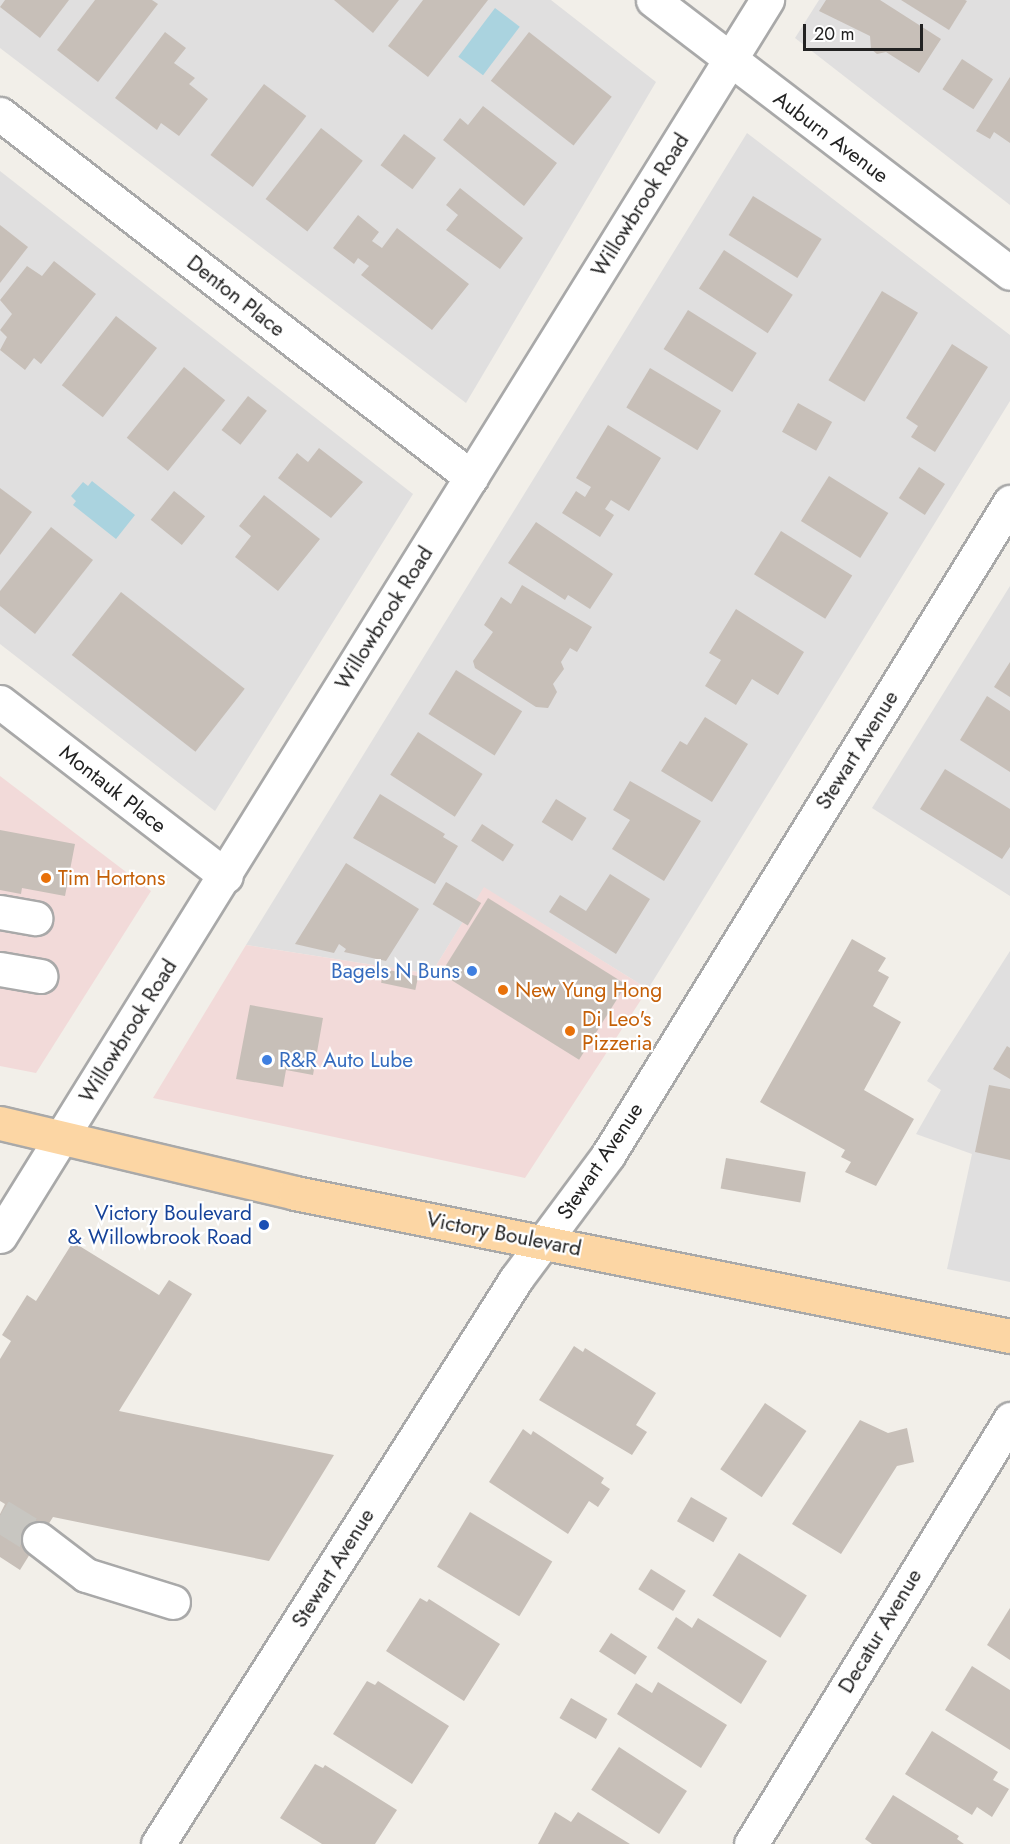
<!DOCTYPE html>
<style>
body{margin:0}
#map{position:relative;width:1010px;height:1844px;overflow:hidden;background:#f2efe9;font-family:Jost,sans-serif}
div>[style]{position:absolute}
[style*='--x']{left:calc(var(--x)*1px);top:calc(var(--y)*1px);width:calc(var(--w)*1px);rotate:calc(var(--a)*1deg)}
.residential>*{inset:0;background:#e0dfdf}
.commercial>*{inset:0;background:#f2dad9}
.water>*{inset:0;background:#aad3df;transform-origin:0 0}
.building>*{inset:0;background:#c7bfb8;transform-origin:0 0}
.minor-tunnel>*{height:33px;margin-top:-16.5px;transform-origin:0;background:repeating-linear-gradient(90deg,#c8c6c1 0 33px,transparent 0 49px)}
.roads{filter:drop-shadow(2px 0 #a9a9a9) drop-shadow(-2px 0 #a9a9a9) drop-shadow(0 2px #a9a9a9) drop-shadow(0 -2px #a9a9a9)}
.minor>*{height:33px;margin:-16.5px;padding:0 16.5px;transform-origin:16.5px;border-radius:16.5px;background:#fff}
.major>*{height:33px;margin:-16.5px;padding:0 16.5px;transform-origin:16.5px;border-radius:16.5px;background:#fcd6a4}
.dots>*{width:16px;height:16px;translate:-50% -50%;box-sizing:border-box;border:3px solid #fff;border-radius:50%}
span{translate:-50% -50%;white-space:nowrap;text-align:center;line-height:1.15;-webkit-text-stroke:4.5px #fff;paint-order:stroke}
.street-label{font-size:21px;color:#222}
.food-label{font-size:21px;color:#c56008}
.left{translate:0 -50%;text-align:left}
.shop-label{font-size:21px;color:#366cbe}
.right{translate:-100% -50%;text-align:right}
.transit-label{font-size:21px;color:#164399}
.scale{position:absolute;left:803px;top:24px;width:120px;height:27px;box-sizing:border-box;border:3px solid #222;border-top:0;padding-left:8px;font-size:18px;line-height:21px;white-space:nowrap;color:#222;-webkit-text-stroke:4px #fff;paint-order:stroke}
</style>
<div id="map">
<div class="residential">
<i style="clip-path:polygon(0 0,551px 0,656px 82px,466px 403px,0 48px)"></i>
<i style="clip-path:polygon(819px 0,1010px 0,1010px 205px,795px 38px)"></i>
<i style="clip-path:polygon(747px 133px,1010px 335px,1010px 401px,648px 989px,484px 888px,431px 974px,246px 945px)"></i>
<i style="clip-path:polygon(0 171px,413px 494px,215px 811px,0 644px)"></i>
<i style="clip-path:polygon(1010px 586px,1010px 896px,872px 808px)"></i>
<i style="clip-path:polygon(1010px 951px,1010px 1282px,947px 1269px,972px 1154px,916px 1134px,941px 1090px,927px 1081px)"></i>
</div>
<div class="commercial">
<i style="clip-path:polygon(0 776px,151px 891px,36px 1073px,0 1066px)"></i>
<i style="clip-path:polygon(484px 887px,648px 989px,525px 1178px,153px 1098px,246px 945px,431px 974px)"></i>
</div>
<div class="water">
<i style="left:495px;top:8px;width:31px;height:61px;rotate:37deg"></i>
<i style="clip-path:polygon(92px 481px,135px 515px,116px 539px,73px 505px,76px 501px,71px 496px,83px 482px,88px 486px)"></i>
</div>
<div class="building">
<i style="clip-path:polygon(5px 0,69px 0,40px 38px,0 7px)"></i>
<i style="clip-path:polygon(95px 0,152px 0,158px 4px,98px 82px,57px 50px)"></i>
<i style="clip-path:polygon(334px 0,399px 0,373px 33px)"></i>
<i style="clip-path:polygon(423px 0,488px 0,428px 77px,388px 46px)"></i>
<i style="clip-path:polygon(826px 0,880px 0,941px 39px,919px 73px,886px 52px,877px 54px,871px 49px,870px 36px,819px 11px)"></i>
<i style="clip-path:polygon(901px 0,965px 0,967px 1px,949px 30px)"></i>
<i style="clip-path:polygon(165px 32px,186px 48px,174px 63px,195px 78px,189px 84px,208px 99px,179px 136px,161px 123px,157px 130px,115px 98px)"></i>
<i style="left:529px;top:32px;width:105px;height:62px;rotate:38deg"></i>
<i style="left:962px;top:59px;width:37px;height:36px;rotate:33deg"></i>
<i style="clip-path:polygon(1010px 77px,1010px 143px,994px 132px,990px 139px,976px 131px)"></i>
<i style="left:264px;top:84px;width:53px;height:89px;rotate:37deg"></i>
<i style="clip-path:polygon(483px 106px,557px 163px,524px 206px,443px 140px,460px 118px,468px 125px)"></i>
<i style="left:321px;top:128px;width:53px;height:90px;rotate:38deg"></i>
<i style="left:404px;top:134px;width:40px;height:39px;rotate:37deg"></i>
<i style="clip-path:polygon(460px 188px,523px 238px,500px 269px,446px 230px,458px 215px,446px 205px)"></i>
<i style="left:753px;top:196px;width:81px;height:46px;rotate:32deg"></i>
<i style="clip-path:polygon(358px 215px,379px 232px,372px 241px,382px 248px,397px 228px,469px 284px,432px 330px,361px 275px,369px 266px,358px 258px,354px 264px,333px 248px)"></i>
<i style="clip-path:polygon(0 225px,28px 247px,0 283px)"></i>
<i style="left:724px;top:250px;width:82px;height:46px;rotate:33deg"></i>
<i style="clip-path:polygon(54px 261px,96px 294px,41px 364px,34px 358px,25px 370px,0 350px,7px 337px,0 330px,12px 314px,0 300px,27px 266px,42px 276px)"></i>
<i style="left:882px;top:291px;width:42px;height:104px;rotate:31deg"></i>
<i style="left:688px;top:310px;width:81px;height:46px;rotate:32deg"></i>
<i style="left:116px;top:316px;width:52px;height:88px;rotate:38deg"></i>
<i style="clip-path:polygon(952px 344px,988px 367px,935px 452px,911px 437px,918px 426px,906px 418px)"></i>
<i style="left:184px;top:367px;width:53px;height:91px;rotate:39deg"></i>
<i style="left:650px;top:368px;width:83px;height:46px;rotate:31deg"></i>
<i style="left:248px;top:396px;width:24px;height:43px;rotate:38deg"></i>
<i style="left:798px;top:403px;width:39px;height:33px;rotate:29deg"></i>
<i style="clip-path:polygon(608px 425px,661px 458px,629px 511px,611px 500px,605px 509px,614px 515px,600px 537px,562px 513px,576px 491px,585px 497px,591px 487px,576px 478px)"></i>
<i style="clip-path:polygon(319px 448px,363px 482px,331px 518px,278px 478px,297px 453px,308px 462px)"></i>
<i style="left:919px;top:467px;width:31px;height:37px;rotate:33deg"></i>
<i style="left:829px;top:476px;width:70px;height:53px;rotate:32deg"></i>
<i style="clip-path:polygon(0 488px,32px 512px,0 555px)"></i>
<i style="left:174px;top:491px;width:40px;height:37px;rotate:39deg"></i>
<i style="clip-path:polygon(264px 495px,320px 539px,278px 591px,235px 557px,251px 536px,239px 526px)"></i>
<i style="clip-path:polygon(536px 522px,613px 574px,590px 609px,568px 595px,565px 600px,508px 563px)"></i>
<i style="clip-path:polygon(51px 527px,93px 560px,35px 634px,0 606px,0 591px)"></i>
<i style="left:781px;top:531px;width:84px;height:51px;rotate:32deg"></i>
<i style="clip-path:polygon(522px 585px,592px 627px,577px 652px,570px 648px,561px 662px,564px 669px,553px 684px,557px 692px,548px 708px,536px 707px,475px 668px,473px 661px,493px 632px,484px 625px,501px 597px,511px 604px)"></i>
<i style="left:121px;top:592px;width:157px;height:80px;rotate:38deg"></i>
<i style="clip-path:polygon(736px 609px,804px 652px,778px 695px,752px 679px,736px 705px,705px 686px,721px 660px,709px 653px)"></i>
<i style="clip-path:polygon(1010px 662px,1010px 697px,994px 687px)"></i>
<i style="left:456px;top:670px;width:78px;height:52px;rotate:32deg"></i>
<i style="clip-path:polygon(987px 696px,1010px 711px,1010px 772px,960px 740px)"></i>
<i style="clip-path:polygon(705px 717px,748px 744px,712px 802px,661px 771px,680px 741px,687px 745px)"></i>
<i style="left:418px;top:732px;width:77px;height:51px;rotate:33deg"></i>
<i style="clip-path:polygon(945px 769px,1010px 809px,1010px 847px,1002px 859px,920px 809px)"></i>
<i style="clip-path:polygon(630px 781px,701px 821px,664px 881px,612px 849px,630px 820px,613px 810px)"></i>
<i style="clip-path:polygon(380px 794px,445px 834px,443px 837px,458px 846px,435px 884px,353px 838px)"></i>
<i style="left:556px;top:799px;width:36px;height:27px;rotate:32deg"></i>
<i style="left:482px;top:824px;width:38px;height:20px;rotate:33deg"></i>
<i style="clip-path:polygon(0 830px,75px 844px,65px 896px,22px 888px,21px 894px,0 890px)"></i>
<i style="clip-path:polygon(346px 863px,419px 909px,386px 961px,344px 952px,346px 949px,339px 944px,334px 953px,295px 944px)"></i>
<i style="clip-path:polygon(610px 874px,650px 899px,616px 954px,549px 912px,560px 895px,586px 911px)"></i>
<i style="left:446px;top:882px;width:41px;height:26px;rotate:31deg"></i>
<i style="left:488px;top:898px;width:163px;height:89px;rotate:32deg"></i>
<i style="clip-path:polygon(852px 939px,886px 958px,878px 971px,889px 977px,873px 1006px,901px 1022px,864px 1090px,914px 1119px,876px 1186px,845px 1172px,851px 1162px,841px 1157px,845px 1150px,760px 1102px)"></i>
<i style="left:384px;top:969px;width:35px;height:14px;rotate:12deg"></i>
<i style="clip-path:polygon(250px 1005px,323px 1018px,313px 1075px,286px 1070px,283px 1087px,236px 1079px)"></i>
<i style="clip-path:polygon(1007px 1046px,1010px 1048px,1010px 1079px,993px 1069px)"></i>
<i style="clip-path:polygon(989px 1085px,1010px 1089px,1010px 1160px,975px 1152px)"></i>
<i style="left:726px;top:1158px;width:81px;height:31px;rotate:10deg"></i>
<i style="clip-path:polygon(73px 1242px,159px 1295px,169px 1280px,192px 1294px,119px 1411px,334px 1455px,269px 1561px,53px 1517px,20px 1570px,0 1557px,0 1514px,5px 1504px,0 1501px,0 1359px,11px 1341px,2px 1335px,27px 1295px,36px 1301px)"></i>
<i style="clip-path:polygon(574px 1346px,583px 1352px,585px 1348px,656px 1393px,636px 1425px,647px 1432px,632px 1455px,539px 1400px)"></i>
<i style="left:765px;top:1403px;width:50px;height:80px;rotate:34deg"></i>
<i style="clip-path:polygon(860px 1420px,888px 1433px,907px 1428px,914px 1462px,897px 1466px,841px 1554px,792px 1524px)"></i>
<i style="clip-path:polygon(523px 1429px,531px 1435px,533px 1431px,604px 1478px,601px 1483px,610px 1489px,598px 1507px,589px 1501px,568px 1534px,489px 1482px)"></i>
<i style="left:691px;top:1497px;width:42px;height:28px;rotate:30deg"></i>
<i style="left:470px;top:1512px;width:96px;height:64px;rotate:31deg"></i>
<i style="left:739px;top:1553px;width:80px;height:50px;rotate:32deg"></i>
<i style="left:651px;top:1569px;width:41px;height:24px;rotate:32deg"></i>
<i style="clip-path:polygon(420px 1598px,427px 1602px,429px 1599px,500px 1644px,464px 1701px,386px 1651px)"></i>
<i style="clip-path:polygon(1010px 1608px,1010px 1660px,987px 1645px)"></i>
<i style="clip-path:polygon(676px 1617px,692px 1628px,698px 1618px,767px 1661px,741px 1704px,657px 1648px)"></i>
<i style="left:611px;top:1633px;width:43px;height:22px;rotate:33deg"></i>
<i style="clip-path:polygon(972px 1666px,1010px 1690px,1010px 1750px,945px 1710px)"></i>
<i style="clip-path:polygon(367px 1681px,375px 1685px,378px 1681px,449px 1726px,412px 1784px,333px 1734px)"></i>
<i style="clip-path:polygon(658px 1682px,727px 1725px,701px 1768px,617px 1714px,636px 1683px,652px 1693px)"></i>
<i style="left:571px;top:1698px;width:42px;height:23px;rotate:30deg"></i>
<i style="clip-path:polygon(932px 1731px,998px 1772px,993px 1780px,1009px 1789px,992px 1817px,977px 1807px,972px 1815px,905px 1774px)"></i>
<i style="left:619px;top:1747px;width:81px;height:51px;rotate:33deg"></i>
<i style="clip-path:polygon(315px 1764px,323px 1768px,325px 1765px,397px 1810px,375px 1844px,322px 1844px,280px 1818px)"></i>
<i style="clip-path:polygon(893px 1795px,959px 1836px,957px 1839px,964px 1844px,872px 1844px,865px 1839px)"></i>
<i style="clip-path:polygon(555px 1812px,571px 1822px,578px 1812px,630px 1844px,538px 1844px)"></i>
</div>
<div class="minor-tunnel">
<i style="--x:0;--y:1515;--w:46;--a:31.6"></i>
</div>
<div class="roads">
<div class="minor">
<i style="--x:653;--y:0;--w:449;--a:37.4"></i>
<i style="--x:0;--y:114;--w:595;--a:37.62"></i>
<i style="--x:0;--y:702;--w:285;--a:37.6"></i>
<i style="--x:0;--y:912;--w:36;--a:10"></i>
<i style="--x:0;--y:969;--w:41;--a:9.9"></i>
<i style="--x:0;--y:1236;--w:1455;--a:-58.18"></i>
<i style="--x:39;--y:1539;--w:59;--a:37.5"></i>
<i style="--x:86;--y:1575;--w:91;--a:17.2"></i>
<i style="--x:158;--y:1844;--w:669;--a:-57.64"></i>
<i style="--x:516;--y:1279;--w:154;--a:-53.4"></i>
<i style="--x:608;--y:1155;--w:767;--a:-58.38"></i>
<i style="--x:751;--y:1844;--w:498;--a:-58.6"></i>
</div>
<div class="major">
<i style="--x:0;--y:1123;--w:303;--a:13.3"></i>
<i style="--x:295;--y:1193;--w:729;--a:11.31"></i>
</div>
</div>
<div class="dots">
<i style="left:46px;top:878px;background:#e8710a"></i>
<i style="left:472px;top:971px;background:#3f7fe0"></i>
<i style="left:503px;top:990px;background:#e8710a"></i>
<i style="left:570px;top:1031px;background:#e8710a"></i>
<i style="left:267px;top:1060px;background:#3f7fe0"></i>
<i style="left:264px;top:1225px;background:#1a4fb4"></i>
</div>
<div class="street-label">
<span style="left:831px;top:137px;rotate:37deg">Auburn Avenue</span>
<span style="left:640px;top:205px;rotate:-58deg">Willowbrook Road</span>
<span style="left:236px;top:296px;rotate:38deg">Denton Place</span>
<span style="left:384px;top:618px;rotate:-58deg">Willowbrook Road</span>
<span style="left:857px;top:750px;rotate:-58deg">Stewart Avenue</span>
<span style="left:113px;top:789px;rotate:38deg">Montauk Place</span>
<span style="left:128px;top:1031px;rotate:-58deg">Willowbrook Road</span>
<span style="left:600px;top:1161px;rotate:-56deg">Stewart Avenue</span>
<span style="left:504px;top:1234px;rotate:11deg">Victory Boulevard</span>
<span style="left:333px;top:1568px;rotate:-58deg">Stewart Avenue</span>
<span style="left:880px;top:1631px;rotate:-59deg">Decatur Avenue</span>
</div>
<div class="food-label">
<span class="left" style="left:58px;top:878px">Tim Hortons</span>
<span class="left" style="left:515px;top:990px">New Yung Hong</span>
<span class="left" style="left:582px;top:1031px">Di Leo's<br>Pizzeria</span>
</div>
<div class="shop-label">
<span class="right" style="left:460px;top:971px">Bagels N Buns</span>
<span class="left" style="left:279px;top:1060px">R&amp;R Auto Lube</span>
</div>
<div class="transit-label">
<span class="right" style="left:252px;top:1225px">Victory Boulevard<br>&amp; Willowbrook Road</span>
</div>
<div class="scale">20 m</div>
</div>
